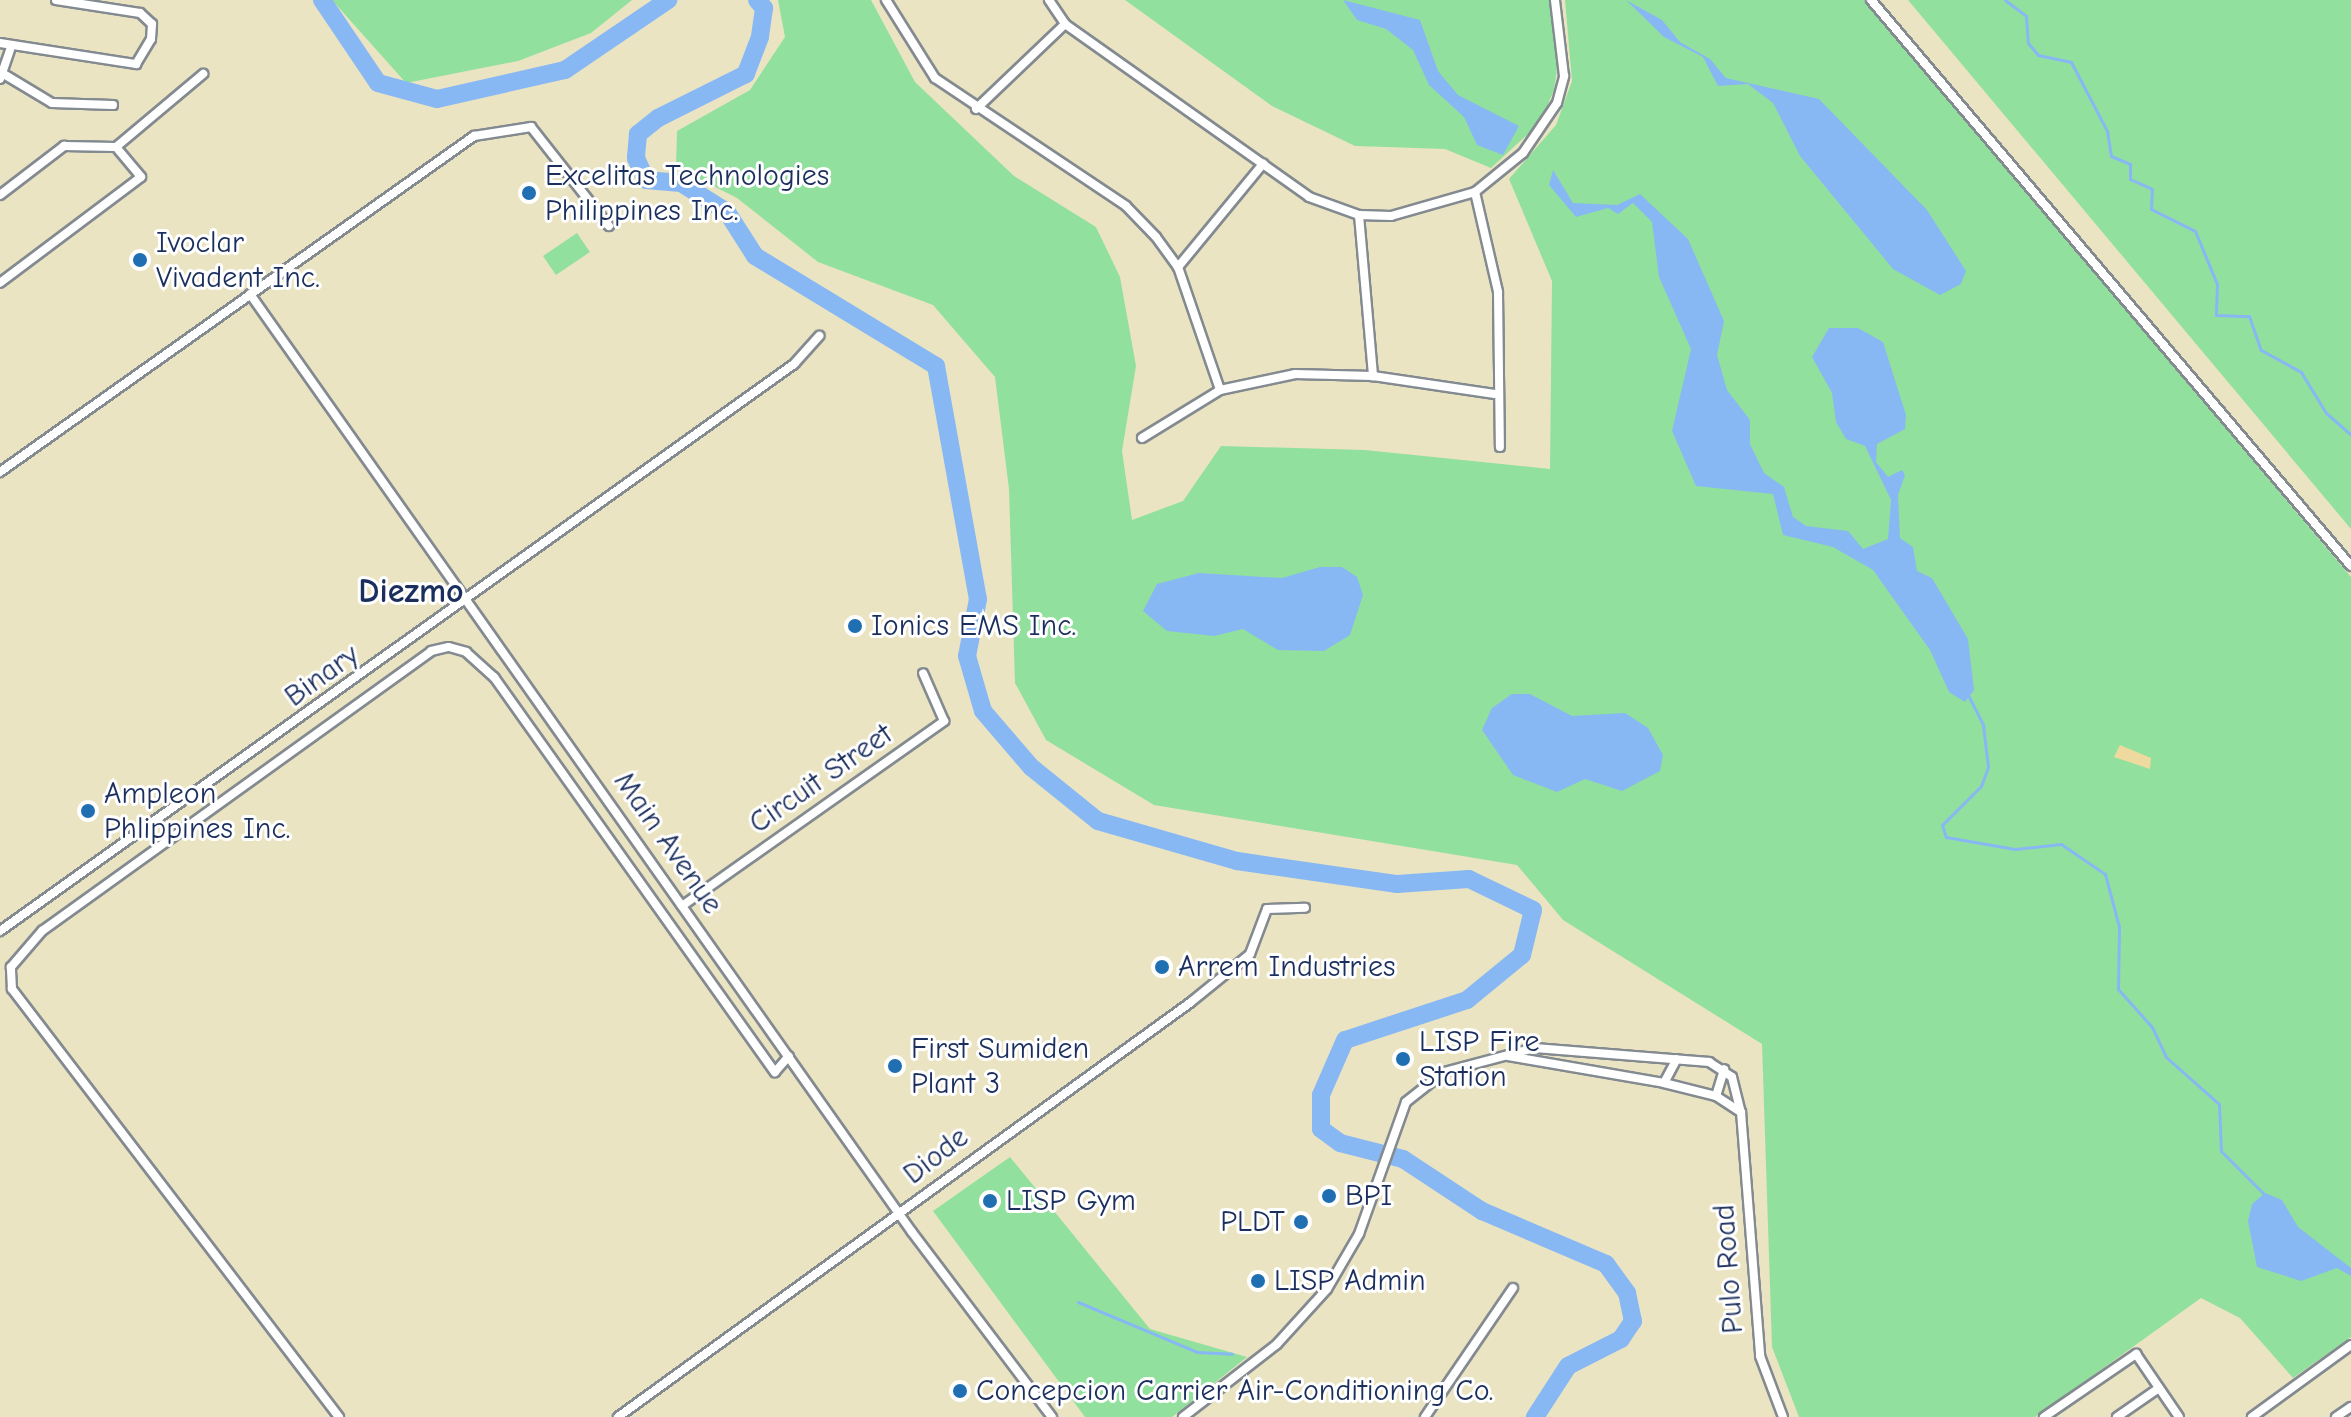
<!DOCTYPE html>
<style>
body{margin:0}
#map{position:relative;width:2351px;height:1417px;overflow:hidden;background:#ebe4c3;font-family:"Comic Neue",sans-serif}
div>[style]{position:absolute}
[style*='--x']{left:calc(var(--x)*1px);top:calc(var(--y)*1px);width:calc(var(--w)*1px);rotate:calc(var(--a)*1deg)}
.green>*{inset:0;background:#92e09e;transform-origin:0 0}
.sand>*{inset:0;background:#eeda9e}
.water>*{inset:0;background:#87b8f3}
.stream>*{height:3px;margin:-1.5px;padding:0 1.5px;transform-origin:1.5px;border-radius:1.5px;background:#87b8f3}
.river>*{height:18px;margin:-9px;padding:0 9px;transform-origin:9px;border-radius:9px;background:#87b8f3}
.roads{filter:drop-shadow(2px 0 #838a90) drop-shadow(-2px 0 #838a90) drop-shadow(0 2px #838a90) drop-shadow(0 -2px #838a90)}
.street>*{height:8px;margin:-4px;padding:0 4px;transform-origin:4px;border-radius:4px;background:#fff}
.dots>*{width:22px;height:22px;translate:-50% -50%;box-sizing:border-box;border:4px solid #fff;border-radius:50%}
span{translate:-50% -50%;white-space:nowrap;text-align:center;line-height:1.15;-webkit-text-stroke:6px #fff;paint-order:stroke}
.poi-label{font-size:30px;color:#1b2f5e}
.left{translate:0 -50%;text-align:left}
.right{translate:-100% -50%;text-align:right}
.street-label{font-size:30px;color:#1b2f5e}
.quarter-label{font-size:34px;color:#1b2f5e;font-weight:700}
</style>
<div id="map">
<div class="green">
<i style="clip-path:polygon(332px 0,632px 0,591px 33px,518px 61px,406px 83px)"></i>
<i style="clip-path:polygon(778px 0,871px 0,915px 82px,1014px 176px,1096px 227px,1120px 277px,1136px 366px,1122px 451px,1132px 520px,1183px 501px,1221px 446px,1365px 450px,1550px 469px,1552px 281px,1509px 179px,1556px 125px,1572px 81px,1565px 0,1864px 0,2351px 577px,2351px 1337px,2293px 1378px,2240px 1318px,2201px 1298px,2035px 1417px,1799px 1417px,1772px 1347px,1762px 1044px,1563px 920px,1517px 865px,1154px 805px,1046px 740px,1015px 683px,1009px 489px,995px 377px,933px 305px,818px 262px,737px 198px,676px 167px,677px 131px,750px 90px,785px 37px)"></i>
<i style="clip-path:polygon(1125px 0,1550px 0,1558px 62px,1554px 90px,1540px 123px,1491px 168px,1445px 149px,1355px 146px,1272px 106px)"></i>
<i style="clip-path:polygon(1908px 0,2351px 0,2351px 529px)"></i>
<i style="left:577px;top:233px;width:23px;height:41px;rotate:56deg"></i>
<i style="clip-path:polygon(1010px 1157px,1150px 1329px,1247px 1357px,1172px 1417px,1085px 1417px,933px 1211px)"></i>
</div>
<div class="sand">
<i style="clip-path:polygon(2120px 745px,2151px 758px,2150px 769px,2114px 757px)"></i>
</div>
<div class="water">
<i style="clip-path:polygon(1343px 0,1420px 20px,1438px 71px,1458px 95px,1519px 126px,1503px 155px,1477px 145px,1464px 117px,1429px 85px,1413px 50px,1386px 29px,1357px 20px)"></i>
<i style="clip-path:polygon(1626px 0,1662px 20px,1680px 42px,1710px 59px,1726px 78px,1819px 99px,1927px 210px,1966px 271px,1961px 284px,1940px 295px,1893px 269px,1800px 156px,1773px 103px,1748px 84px,1718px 86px,1703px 57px,1664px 37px)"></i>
<i style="clip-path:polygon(1553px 170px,1573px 203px,1617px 205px,1640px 194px,1688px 239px,1724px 321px,1717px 355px,1727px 390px,1750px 420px,1750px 444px,1764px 473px,1784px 487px,1793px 517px,1806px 526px,1848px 531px,1863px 549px,1888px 539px,1891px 500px,1865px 446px,1846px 439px,1836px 422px,1832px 393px,1812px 357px,1829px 328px,1858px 328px,1883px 342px,1906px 415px,1905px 429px,1877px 444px,1876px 462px,1888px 477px,1902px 470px,1905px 475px,1898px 495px,1900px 538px,1913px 547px,1917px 571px,1932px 578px,1968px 639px,1974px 690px,1965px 702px,1949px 692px,1930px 650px,1873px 570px,1833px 547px,1783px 535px,1773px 494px,1696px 486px,1672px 431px,1691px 349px,1659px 277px,1652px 222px,1633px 203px,1618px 214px,1608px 208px,1576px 217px,1549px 185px)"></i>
<i style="clip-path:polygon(1320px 567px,1342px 567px,1357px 577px,1363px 595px,1350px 635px,1324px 651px,1278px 650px,1243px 629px,1214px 636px,1167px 631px,1143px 611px,1157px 584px,1199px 573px,1282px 578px)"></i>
<i style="clip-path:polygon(1512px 694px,1530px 694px,1572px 716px,1625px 713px,1648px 728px,1663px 755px,1660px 771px,1622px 791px,1585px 779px,1557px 792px,1513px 775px,1482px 730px,1492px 708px)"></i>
<i style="clip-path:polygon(2265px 1193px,2282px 1200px,2298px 1227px,2351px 1268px,2351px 1276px,2337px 1268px,2301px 1281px,2257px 1267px,2248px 1221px,2252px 1204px)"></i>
</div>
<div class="stream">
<i style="--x:2005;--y:0;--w:26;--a:37"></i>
<i style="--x:2026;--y:16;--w:27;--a:86"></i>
<i style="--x:2028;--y:43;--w:16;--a:50"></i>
<i style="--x:2038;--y:55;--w:34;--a:12"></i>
<i style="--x:2071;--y:62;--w:78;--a:62.4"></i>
<i style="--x:2107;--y:131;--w:25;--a:81"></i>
<i style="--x:2111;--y:156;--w:21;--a:23"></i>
<i style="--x:2130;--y:164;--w:15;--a:90"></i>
<i style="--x:2130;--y:179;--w:24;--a:24"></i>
<i style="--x:2152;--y:189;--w:20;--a:93"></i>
<i style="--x:2151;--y:209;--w:49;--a:26.6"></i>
<i style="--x:2195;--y:231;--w:57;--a:67.5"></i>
<i style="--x:2217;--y:284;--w:31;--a:92"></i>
<i style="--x:2216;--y:315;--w:33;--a:2"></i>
<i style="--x:2249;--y:316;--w:36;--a:71"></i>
<i style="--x:2261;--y:350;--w:46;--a:28.8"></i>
<i style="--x:2301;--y:372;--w:48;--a:58.6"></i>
<i style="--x:2326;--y:413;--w:33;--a:41"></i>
<i style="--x:1968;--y:695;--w:34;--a:63"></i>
<i style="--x:1983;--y:725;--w:42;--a:83.2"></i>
<i style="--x:1988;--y:767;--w:20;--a:110"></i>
<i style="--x:1981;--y:786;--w:55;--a:135"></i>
<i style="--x:1942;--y:825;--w:13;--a:72"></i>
<i style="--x:1946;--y:837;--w:70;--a:9.9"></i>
<i style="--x:2015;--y:849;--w:46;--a:-6.2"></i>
<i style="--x:2061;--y:844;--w:53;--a:34.3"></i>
<i style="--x:2105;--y:874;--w:55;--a:75.2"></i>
<i style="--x:2119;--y:927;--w:62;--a:90.9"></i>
<i style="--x:2118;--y:989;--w:51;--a:48.2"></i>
<i style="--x:2152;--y:1027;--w:33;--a:65"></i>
<i style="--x:2166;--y:1057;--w:71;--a:41.6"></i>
<i style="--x:2219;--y:1104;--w:47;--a:87.6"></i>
<i style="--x:2221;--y:1151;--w:64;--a:45"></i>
<i style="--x:1078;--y:1302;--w:129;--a:22.8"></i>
<i style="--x:1197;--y:1352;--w:35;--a:3"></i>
</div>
<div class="river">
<i style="--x:322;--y:0;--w:100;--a:56"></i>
<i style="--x:378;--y:83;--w:61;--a:15.2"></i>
<i style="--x:437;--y:99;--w:131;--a:-12.8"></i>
<i style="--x:565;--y:70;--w:125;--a:-34.2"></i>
<i style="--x:757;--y:0;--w:11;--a:49"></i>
<i style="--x:764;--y:8;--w:29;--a:98"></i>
<i style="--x:760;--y:37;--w:40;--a:111"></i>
<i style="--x:746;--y:74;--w:98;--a:153.4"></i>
<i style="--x:658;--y:118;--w:26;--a:141"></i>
<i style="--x:638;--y:134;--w:24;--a:95"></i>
<i style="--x:636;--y:158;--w:24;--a:66"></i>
<i style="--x:646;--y:180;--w:35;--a:5"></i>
<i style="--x:681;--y:183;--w:54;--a:32.2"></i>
<i style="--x:727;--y:212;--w:52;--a:57.5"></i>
<i style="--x:755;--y:256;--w:212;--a:31.3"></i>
<i style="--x:936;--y:366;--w:237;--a:79.8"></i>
<i style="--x:978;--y:599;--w:58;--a:100.9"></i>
<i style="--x:967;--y:656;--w:57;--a:73.8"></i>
<i style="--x:983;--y:711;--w:74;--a:49.4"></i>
<i style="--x:1031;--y:767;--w:86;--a:38.9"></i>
<i style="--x:1098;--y:821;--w:145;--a:16.1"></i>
<i style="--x:1237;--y:861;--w:162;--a:8.2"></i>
<i style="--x:1397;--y:884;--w:72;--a:-4"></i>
<i style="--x:1469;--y:879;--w:71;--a:25.8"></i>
<i style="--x:1533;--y:910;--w:46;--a:103.7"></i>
<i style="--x:1522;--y:955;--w:71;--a:140.7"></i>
<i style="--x:1467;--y:1000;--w:128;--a:161.8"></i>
<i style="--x:1345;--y:1040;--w:60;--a:113.6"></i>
<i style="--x:1321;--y:1095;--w:34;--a:90"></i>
<i style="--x:1321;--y:1129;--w:24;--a:36"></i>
<i style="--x:1340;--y:1143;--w:65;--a:14.3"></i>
<i style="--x:1403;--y:1159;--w:95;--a:33.4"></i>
<i style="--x:1482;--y:1211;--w:135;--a:23.1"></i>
<i style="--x:1606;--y:1264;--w:36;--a:54"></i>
<i style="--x:1627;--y:1293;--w:29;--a:78"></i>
<i style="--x:1633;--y:1321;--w:22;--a:124"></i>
<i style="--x:1621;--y:1339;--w:59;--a:153"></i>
<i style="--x:1568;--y:1366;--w:61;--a:122.9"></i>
</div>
<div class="roads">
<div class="street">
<i style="--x:886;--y:0;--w:92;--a:57.9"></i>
<i style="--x:935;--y:78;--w:230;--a:33.8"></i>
<i style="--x:1126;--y:206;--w:43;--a:45.9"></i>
<i style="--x:1156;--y:237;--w:37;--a:54"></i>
<i style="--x:1178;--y:267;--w:130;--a:71.1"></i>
<i style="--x:1049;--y:0;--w:29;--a:56"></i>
<i style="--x:1065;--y:24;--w:299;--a:35.3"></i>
<i style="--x:1309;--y:197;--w:53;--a:19.8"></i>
<i style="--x:1359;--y:215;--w:32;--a:2"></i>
<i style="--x:1391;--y:216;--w:87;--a:-15.9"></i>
<i style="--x:1475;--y:192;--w:62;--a:-39.1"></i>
<i style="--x:1523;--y:153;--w:60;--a:-55.8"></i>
<i style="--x:1557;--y:103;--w:28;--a:-75"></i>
<i style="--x:1564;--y:76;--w:77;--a:-96.8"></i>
<i style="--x:1871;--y:0;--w:742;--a:49.7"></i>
<i style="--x:0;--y:43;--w:138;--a:8.8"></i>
<i style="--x:136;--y:64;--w:29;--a:-59"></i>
<i style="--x:151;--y:39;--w:15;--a:-86"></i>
<i style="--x:152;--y:24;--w:16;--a:-137"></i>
<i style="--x:140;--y:13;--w:85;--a:-171.2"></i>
<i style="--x:2;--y:73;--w:58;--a:31"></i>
<i style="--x:52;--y:103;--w:61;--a:1.9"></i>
<i style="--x:0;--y:79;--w:31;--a:-71"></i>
<i style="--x:976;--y:109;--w:123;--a:-43.7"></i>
<i style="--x:116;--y:147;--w:114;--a:-40"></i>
<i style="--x:1475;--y:192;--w:103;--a:77"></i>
<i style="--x:1498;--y:292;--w:155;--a:89.3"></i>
<i style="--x:0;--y:195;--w:81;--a:-37.4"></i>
<i style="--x:64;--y:146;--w:52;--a:1.1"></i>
<i style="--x:116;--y:147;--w:39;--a:50"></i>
<i style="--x:141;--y:177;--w:176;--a:143.1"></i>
<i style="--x:1359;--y:215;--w:162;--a:85"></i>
<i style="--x:1178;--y:267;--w:134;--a:-50.5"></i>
<i style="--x:250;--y:294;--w:1148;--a:54.79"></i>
<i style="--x:912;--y:1232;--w:232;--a:52.9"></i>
<i style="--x:1142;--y:438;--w:92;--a:-31.6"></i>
<i style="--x:1220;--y:390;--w:77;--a:-12"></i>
<i style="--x:1295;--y:374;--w:78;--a:1.5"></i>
<i style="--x:1373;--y:376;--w:123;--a:8.4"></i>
<i style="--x:0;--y:472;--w:581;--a:-35.33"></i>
<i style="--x:474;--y:136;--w:58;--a:-9"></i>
<i style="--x:531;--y:127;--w:126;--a:51.8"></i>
<i style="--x:682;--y:906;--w:321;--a:-35.2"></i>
<i style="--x:944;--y:721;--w:52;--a:-113.6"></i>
<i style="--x:0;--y:931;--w:976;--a:-35.53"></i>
<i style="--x:794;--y:364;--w:38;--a:-48"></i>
<i style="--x:1508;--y:1056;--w:158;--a:9.8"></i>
<i style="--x:1664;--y:1083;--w:54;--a:14"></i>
<i style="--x:1716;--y:1096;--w:30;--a:33"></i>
<i style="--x:1664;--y:1083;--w:27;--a:-62"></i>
<i style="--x:1716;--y:1096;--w:28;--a:-73"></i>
<i style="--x:339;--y:1417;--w:539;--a:-127.38"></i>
<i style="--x:12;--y:989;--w:22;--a:-93"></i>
<i style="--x:11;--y:967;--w:48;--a:-49.3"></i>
<i style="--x:42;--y:931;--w:479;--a:-35.7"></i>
<i style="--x:431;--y:651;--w:18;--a:-13"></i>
<i style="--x:449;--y:647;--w:18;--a:16"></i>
<i style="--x:466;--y:652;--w:38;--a:42"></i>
<i style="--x:494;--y:677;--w:485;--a:54.6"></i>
<i style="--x:775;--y:1072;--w:21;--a:-49"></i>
<i style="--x:618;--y:1417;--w:707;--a:-35.91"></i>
<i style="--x:1191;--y:1002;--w:76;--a:-39.1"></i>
<i style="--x:1250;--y:954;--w:48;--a:-69.3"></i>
<i style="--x:1267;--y:909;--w:38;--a:-2"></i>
<i style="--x:1183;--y:1417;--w:119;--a:-37.8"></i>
<i style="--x:1277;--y:1344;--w:74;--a:-47.7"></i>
<i style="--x:1327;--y:1289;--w:64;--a:-59.8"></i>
<i style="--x:1359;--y:1234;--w:140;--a:-70.4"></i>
<i style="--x:1406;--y:1102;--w:48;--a:-38.3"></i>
<i style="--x:1444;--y:1072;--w:94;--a:-14.8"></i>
<i style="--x:1535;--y:1048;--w:175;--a:4.6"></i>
<i style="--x:1709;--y:1062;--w:27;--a:33"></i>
<i style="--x:1732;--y:1077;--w:36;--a:76"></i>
<i style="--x:1741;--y:1112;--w:245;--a:85.5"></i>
<i style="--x:1760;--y:1356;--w:65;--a:69.3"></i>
<i style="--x:1425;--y:1417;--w:156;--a:-55.7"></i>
<i style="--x:2044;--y:1417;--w:112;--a:-34.4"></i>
<i style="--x:2136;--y:1354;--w:76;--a:55.7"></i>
<i style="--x:2117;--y:1417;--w:51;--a:-34.6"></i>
<i style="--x:2252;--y:1417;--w:122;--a:-36"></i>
<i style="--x:2336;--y:1417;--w:18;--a:-34"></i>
</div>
</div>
<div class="dots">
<i style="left:529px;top:193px;background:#1f6fb2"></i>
<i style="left:140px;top:260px;background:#1f6fb2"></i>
<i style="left:855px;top:626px;background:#1f6fb2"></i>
<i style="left:88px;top:811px;background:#1f6fb2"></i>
<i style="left:1162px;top:967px;background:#1f6fb2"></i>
<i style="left:1403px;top:1059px;background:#1f6fb2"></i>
<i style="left:895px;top:1066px;background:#1f6fb2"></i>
<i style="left:1329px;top:1196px;background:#1f6fb2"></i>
<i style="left:990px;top:1201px;background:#1f6fb2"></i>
<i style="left:1301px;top:1222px;background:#1f6fb2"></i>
<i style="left:1258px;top:1281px;background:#1f6fb2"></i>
<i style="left:960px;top:1391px;background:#1f6fb2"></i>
</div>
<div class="poi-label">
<span class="left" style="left:545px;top:193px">Excelitas Technologies<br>Philippines Inc.</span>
<span class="left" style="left:156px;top:260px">Ivoclar<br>Vivadent Inc.</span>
<span class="left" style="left:871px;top:626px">Ionics EMS Inc.</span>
<span class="left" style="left:104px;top:811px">Ampleon<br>Phlippines Inc.</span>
<span class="left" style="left:1178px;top:967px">Arrem Industries</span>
<span class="left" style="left:1419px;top:1059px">LISP Fire<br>Station</span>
<span class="left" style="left:911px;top:1066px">First Sumiden<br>Plant 3</span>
<span class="left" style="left:1345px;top:1196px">BPI</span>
<span class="left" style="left:1006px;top:1201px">LISP Gym</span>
<span class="right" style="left:1285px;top:1222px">PLDT</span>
<span class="left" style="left:1274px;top:1281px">LISP Admin</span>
<span class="left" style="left:976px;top:1391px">Concepcion Carrier Air-Conditioning Co.</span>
</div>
<div class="street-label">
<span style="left:322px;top:676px;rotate:-36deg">Binary</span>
<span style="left:821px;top:779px;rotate:-35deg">Circuit Street</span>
<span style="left:668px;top:843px;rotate:55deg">Main Avenue</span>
<span style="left:936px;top:1156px;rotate:-38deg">Diode</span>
<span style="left:1729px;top:1269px;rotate:-94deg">Pulo Road</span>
</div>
<div class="quarter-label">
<span style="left:411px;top:592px">Diezmo</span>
</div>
</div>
